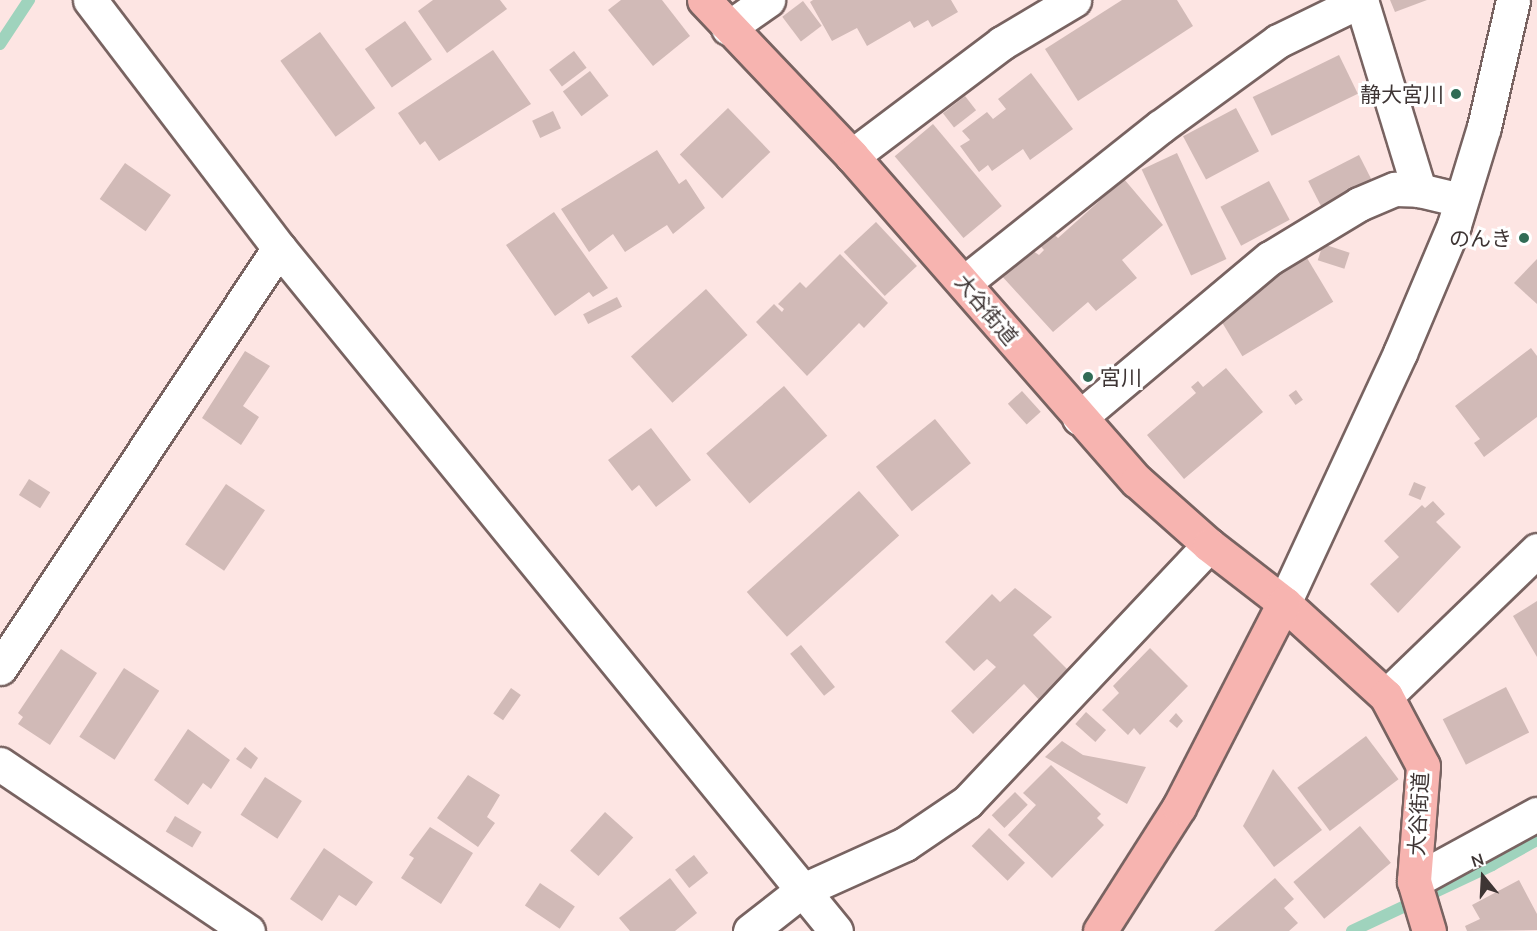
<!DOCTYPE html>
<meta charset="utf-8">
<style>
body{margin:0}
#map{position:relative;width:1537px;height:931px;overflow:hidden;background:#fde5e3;font-family:Mulish,"Noto Sans JP",sans-serif}
div>[style]{position:absolute}
[style*='--x']{left:calc(var(--x)*1px);top:calc(var(--y)*1px);width:calc(var(--w)*1px);rotate:calc(var(--a)*1deg)}
.stream>*{height:12px;margin:-6px;padding:0 6px;transform-origin:6px;border-radius:6px;background:#9fd3bd}
.building>*{inset:0;background:#d1bab7;transform-origin:0 0}
.roads{filter:drop-shadow(2px 0 #786361) drop-shadow(-2px 0 #786361) drop-shadow(0 2px #786361) drop-shadow(0 -2px #786361)}
.minor>*{height:33px;margin:-16.5px;padding:0 16.5px;transform-origin:16.5px;border-radius:16.5px;background:#fff}
.major>*{height:33px;margin:-16.5px;padding:0 16.5px;transform-origin:16.5px;border-radius:16.5px;background:#f7b4b0}
.dots>*{width:16px;height:16px;translate:-50% -50%;box-sizing:border-box;border:3px solid #fff;border-radius:50%}
span{translate:-50% -50%;white-space:nowrap;text-align:center;line-height:1.15;-webkit-text-stroke:6px #fff;paint-order:stroke}
.poi-label{font-size:21px;color:#3e3534}
.right{translate:-100% -50%;text-align:right}
.left{translate:0 -50%;text-align:left}
.street-label{font-size:21px;color:#3e3534}
.north{position:absolute;left:1453px;top:847px;width:60px;height:60px;-webkit-text-stroke:4px #fff;paint-order:stroke;rotate:342deg;font-size:16px;font-weight:700;line-height:24px;text-align:center;color:#3e3534}
.north::after{content:'';display:block;margin:auto;width:21px;height:27px;background:#3e3534;clip-path:polygon(50% 0,100% 100%,50% 72%,0 100%)}
</style>
<div id="map">
<div class="stream">
<i style="--x:0;--y:44;--w:53;--a:-56.6"></i>
<i style="--x:1352;--y:931;--w:155;--a:-25.2"></i>
<i style="--x:1492;--y:865;--w:51;--a:-29.1"></i>
</div>
<div class="building">
<i style="clip-path:polygon(433px 0,500px 0,507px 9px,447px 53px,418px 11px)"></i>
<i style="clip-path:polygon(621px 0,662px 0,690px 36px,653px 66px,608px 10px)"></i>
<i style="clip-path:polygon(813px 0,951px 0,958px 12px,932px 27px,928px 20px,914px 28px,910px 21px,867px 46px,857px 28px,832px 41px,810px 2px)"></i>
<i style="clip-path:polygon(1122px 0,1177px 0,1193px 26px,1078px 101px,1045px 49px)"></i>
<i style="clip-path:polygon(1390px 0,1427px 0,1395px 12px)"></i>
<i style="left:803px;top:1px;width:31px;height:26px;rotate:53deg"></i>
<i style="left:405px;top:21px;width:47px;height:49px;rotate:55deg"></i>
<i style="left:320px;top:32px;width:94px;height:49px;rotate:54deg"></i>
<i style="clip-path:polygon(493px 50px,531px 104px,439px 161px,425px 141px,420px 145px,398px 113px)"></i>
<i style="left:574px;top:51px;width:21px;height:31px;rotate:53deg"></i>
<i style="left:1339px;top:55px;width:43px;height:96px;rotate:64deg"></i>
<i style="left:590px;top:71px;width:31px;height:34px;rotate:53deg"></i>
<i style="clip-path:polygon(1031px 73px,1073px 129px,1030px 160px,1023px 149px,992px 171px,988px 165px,979px 172px,960px 146px,970px 140px,962px 131px,987px 112px,993px 119px,1006px 109px,998px 99px)"></i>
<i style="left:965px;top:96px;width:18px;height:28px;rotate:52deg"></i>
<i style="left:728px;top:108px;width:61px;height:67px;rotate:46deg"></i>
<i style="left:1236px;top:108px;width:49px;height:60px;rotate:62deg"></i>
<i style="left:553px;top:111px;width:19px;height:23px;rotate:65deg"></i>
<i style="left:933px;top:124px;width:107px;height:50px;rotate:50deg"></i>
<i style="clip-path:polygon(657px 150px,679px 184px,686px 179px,705px 208px,673px 234px,667px 225px,625px 252px,613px 234px,589px 252px,561px 209px)"></i>
<i style="left:1177px;top:153px;width:117px;height:39px;rotate:65deg"></i>
<i style="left:1359px;top:155px;width:40px;height:57px;rotate:63deg"></i>
<i style="left:125px;top:163px;width:56px;height:44px;rotate:35deg"></i>
<i style="clip-path:polygon(1124px 179px,1163px 225px,1122px 260px,1137px 278px,1096px 311px,1088px 302px,1053px 332px,1000px 274px,1030px 249px,1039px 255px,1044px 250px,1034px 239px,1047px 228px,1058px 238px)"></i>
<i style="left:1269px;top:181px;width:44px;height:55px;rotate:62deg"></i>
<i style="clip-path:polygon(554px 212px,608px 288px,593px 297px,589px 292px,555px 316px,506px 245px)"></i>
<i style="left:876px;top:222px;width:60px;height:44px;rotate:47deg"></i>
<i style="left:1323px;top:244px;width:28px;height:17px;rotate:18deg"></i>
<i style="clip-path:polygon(840px 254px,888px 303px,864px 328px,859px 323px,807px 376px,756px 322px,774px 304px,782px 312px,784px 309px,778px 304px,800px 282px,806px 288px)"></i>
<i style="left:1307px;top:258px;width:51px;height:106px;rotate:59deg"></i>
<i style="clip-path:polygon(1537px 259px,1537px 304px,1514px 283px)"></i>
<i style="left:706px;top:289px;width:62px;height:101px;rotate:48deg"></i>
<i style="left:617px;top:297px;width:11px;height:38px;rotate:63deg"></i>
<i style="clip-path:polygon(1531px 348px,1537px 356px,1537px 417px,1484px 457px,1474px 443px,1480px 439px,1455px 406px)"></i>
<i style="clip-path:polygon(245px 351px,270px 366px,243px 406px,259px 417px,241px 445px,202px 418px)"></i>
<i style="clip-path:polygon(1226px 368px,1263px 412px,1184px 479px,1147px 435px,1196px 393px,1191px 387px,1198px 381px,1203px 387px)"></i>
<i style="left:784px;top:386px;width:66px;height:103px;rotate:49deg"></i>
<i style="left:1296px;top:390px;width:12px;height:9px;rotate:55deg"></i>
<i style="left:1022px;top:391px;width:28px;height:19px;rotate:48deg"></i>
<i style="left:935px;top:419px;width:57px;height:76px;rotate:51deg"></i>
<i style="clip-path:polygon(651px 428px,691px 480px,656px 507px,639px 485px,632px 491px,608px 460px)"></i>
<i style="left:29px;top:479px;width:25px;height:19px;rotate:32deg"></i>
<i style="left:1414px;top:482px;width:13px;height:14px;rotate:23deg"></i>
<i style="left:226px;top:484px;width:47px;height:73px;rotate:34deg"></i>
<i style="left:859px;top:491px;width:60px;height:151px;rotate:48deg"></i>
<i style="clip-path:polygon(1433px 501px,1445px 514px,1436px 522px,1461px 547px,1398px 613px,1370px 584px,1399px 557px,1384px 541px,1422px 505px,1425px 508px)"></i>
<i style="clip-path:polygon(1015px 588px,1052px 617px,1033px 635px,1070px 672px,1040px 701px,1024px 684px,973px 734px,951px 711px,996px 667px,987px 659px,974px 671px,945px 642px,992px 594px,1000px 602px)"></i>
<i style="clip-path:polygon(1537px 601px,1537px 657px,1513px 616px)"></i>
<i style="left:801px;top:645px;width:54px;height:14px;rotate:51deg"></i>
<i style="clip-path:polygon(1150px 648px,1188px 686px,1140px 735px,1134px 728px,1128px 735px,1102px 710px,1119px 693px,1113px 686px)"></i>
<i style="clip-path:polygon(61px 649px,97px 673px,50px 745px,18px 724px,23px 717px,18px 713px)"></i>
<i style="left:124px;top:668px;width:42px;height:82px;rotate:33deg"></i>
<i style="left:1506px;top:687px;width:51px;height:71px;rotate:63deg"></i>
<i style="left:511px;top:688px;width:12px;height:31px;rotate:35deg"></i>
<i style="left:1086px;top:712px;width:27px;height:16px;rotate:42deg"></i>
<i style="clip-path:polygon(1176px 713px,1183px 721px,1177px 728px,1169px 721px)"></i>
<i style="clip-path:polygon(188px 729px,230px 760px,211px 789px,203px 783px,188px 805px,154px 780px)"></i>
<i style="left:1366px;top:736px;width:54px;height:86px;rotate:53deg"></i>
<i style="clip-path:polygon(1062px 741px,1083px 755px,1146px 767px,1127px 804px,1045px 757px)"></i>
<i style="clip-path:polygon(245px 747px,258px 758px,251px 769px,236px 759px)"></i>
<i style="clip-path:polygon(1051px 765px,1101px 814px,1097px 818px,1104px 825px,1052px 878px,1008px 835px,1036px 805px,1023px 793px)"></i>
<i style="clip-path:polygon(1273px 769px,1322px 830px,1274px 867px,1243px 826px)"></i>
<i style="clip-path:polygon(468px 775px,500px 795px,487px 817px,495px 823px,478px 847px,437px 818px)"></i>
<i style="left:265px;top:777px;width:44px;height:45px;rotate:33deg"></i>
<i style="left:1015px;top:792px;width:18px;height:33px;rotate:45deg"></i>
<i style="left:605px;top:812px;width:38px;height:52px;rotate:42deg"></i>
<i style="left:175px;top:816px;width:31px;height:18px;rotate:31deg"></i>
<i style="left:1360px;top:826px;width:48px;height:87px;rotate:50deg"></i>
<i style="clip-path:polygon(430px 827px,473px 853px,441px 904px,401px 878px,414px 858px,409px 855px)"></i>
<i style="left:989px;top:828px;width:50px;height:25px;rotate:44deg"></i>
<i style="clip-path:polygon(324px 848px,373px 882px,356px 906px,339px 895px,322px 921px,290px 899px)"></i>
<i style="left:694px;top:855px;width:23px;height:24px;rotate:52deg"></i>
<i style="clip-path:polygon(670px 878px,697px 913px,675px 931px,630px 931px,619px 918px)"></i>
<i style="clip-path:polygon(1275px 878px,1294px 899px,1284px 908px,1298px 923px,1289px 931px,1214px 931px)"></i>
<i style="clip-path:polygon(1519px 880px,1537px 914px,1537px 930px,1467px 931px,1465px 926px,1480px 919px,1472px 905px)"></i>
<i style="left:540px;top:883px;width:42px;height:27px;rotate:34deg"></i>
</div>
<div class="roads">
<div class="minor">
<i style="--x:90;--y:0;--w:312;--a:52.7"></i>
<i style="--x:279;--y:248;--w:881;--a:50.8"></i>
<i style="--x:1361;--y:0;--w:199;--a:73"></i>
<i style="--x:728;--y:28;--w:49;--a:-35"></i>
<i style="--x:852;--y:156;--w:188;--a:-37"></i>
<i style="--x:1002;--y:43;--w:84;--a:-30.8"></i>
<i style="--x:965;--y:282;--w:249;--a:-38.5"></i>
<i style="--x:1160;--y:127;--w:146;--a:-36.1"></i>
<i style="--x:1278;--y:41;--w:93;--a:-26"></i>
<i style="--x:1079;--y:418;--w:249;--a:-40"></i>
<i style="--x:1270;--y:258;--w:104;--a:-31.2"></i>
<i style="--x:1359;--y:204;--w:39;--a:-23"></i>
<i style="--x:1395;--y:189;--w:24;--a:2"></i>
<i style="--x:1419;--y:190;--w:43;--a:13.4"></i>
<i style="--x:1284;--y:603;--w:276;--a:-65.1"></i>
<i style="--x:1400;--y:353;--w:139;--a:-67.1"></i>
<i style="--x:1454;--y:225;--w:102;--a:-73"></i>
<i style="--x:1484;--y:127;--w:130;--a:-77.1"></i>
<i style="--x:0;--y:668;--w:504;--a:-56.4"></i>
<i style="--x:1386;--y:696;--w:210;--a:-44"></i>
<i style="--x:0;--y:764;--w:299;--a:34"></i>
<i style="--x:1414;--y:881;--w:140;--a:-28.6"></i>
<i style="--x:750;--y:931;--w:65;--a:-38.1"></i>
<i style="--x:801;--y:891;--w:114;--a:-24.3"></i>
<i style="--x:905;--y:844;--w:75;--a:-34.1"></i>
<i style="--x:967;--y:802;--w:353;--a:-46.7"></i>
</div>
<div class="major">
<i style="--x:704;--y:0;--w:215;--a:46.5"></i>
<i style="--x:852;--y:156;--w:432;--a:48.8"></i>
<i style="--x:1137;--y:481;--w:96;--a:41.6"></i>
<i style="--x:1209;--y:545;--w:95;--a:37.7"></i>
<i style="--x:1284;--y:603;--w:138;--a:42.4"></i>
<i style="--x:1386;--y:696;--w:79;--a:62.1"></i>
<i style="--x:1423;--y:766;--w:115;--a:94.5"></i>
<i style="--x:1414;--y:881;--w:52;--a:73.3"></i>
<i style="--x:1100;--y:931;--w:147;--a:-57.5"></i>
<i style="--x:1179;--y:807;--w:229;--a:-62.8"></i>
</div>
</div>
<div class="dots">
<i style="left:1456px;top:94px;background:#316c56"></i>
<i style="left:1524px;top:238px;background:#316c56"></i>
<i style="left:1088px;top:377px;background:#316c56"></i>
</div>
<div class="poi-label">
<span class="right" style="left:1444px;top:94px">静大宮川</span>
<span class="right" style="left:1512px;top:238px">のんき</span>
<span class="left" style="left:1100px;top:377px">宮川</span>
</div>
<div class="street-label">
<span style="left:987px;top:309px;rotate:50deg">大谷街道</span>
<span style="left:1418px;top:814px;rotate:-87deg">大谷街道</span>
</div>
<div class="north">N</div>
</div>
